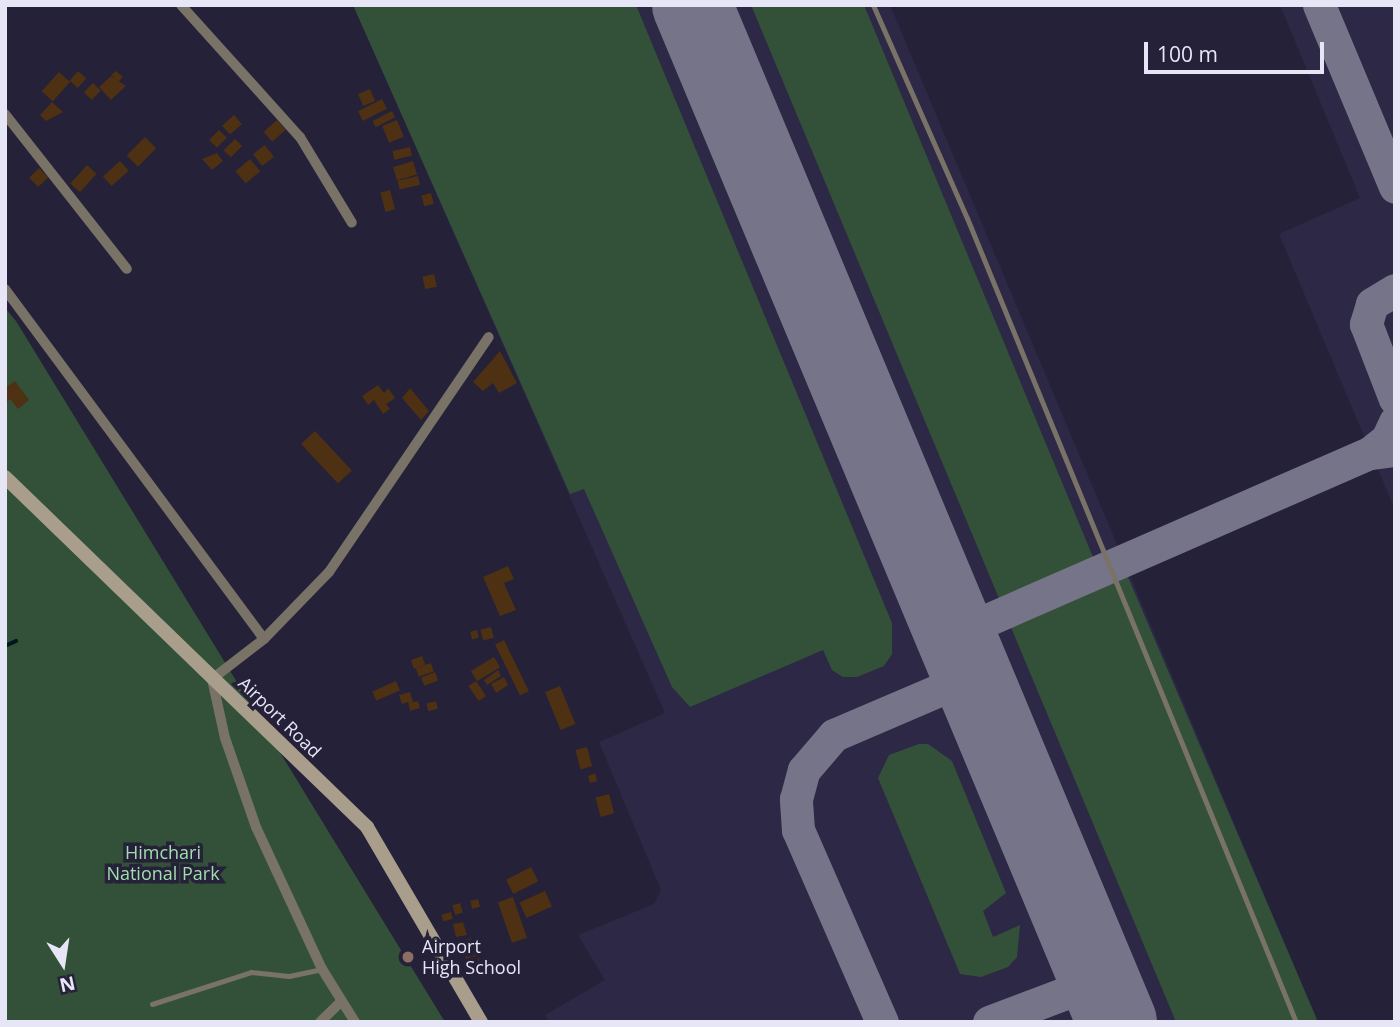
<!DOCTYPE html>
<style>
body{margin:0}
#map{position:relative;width:1400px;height:1027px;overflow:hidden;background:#242138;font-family:"Open Sans",sans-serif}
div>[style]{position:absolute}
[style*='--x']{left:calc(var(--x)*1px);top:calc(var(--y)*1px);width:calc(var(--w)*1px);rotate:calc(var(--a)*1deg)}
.built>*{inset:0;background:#2c2845}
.green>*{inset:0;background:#335139}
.stream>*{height:3.5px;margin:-1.75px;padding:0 1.75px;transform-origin:1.75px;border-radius:1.75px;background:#00171e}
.taxiway>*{height:33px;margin:-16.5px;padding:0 16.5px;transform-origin:16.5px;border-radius:16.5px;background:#767488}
.runway>*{height:80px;margin:-40px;padding:0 40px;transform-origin:40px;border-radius:40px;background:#767488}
.building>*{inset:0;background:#4e3013;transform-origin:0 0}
.lane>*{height:5px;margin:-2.5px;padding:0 2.5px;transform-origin:2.5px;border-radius:2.5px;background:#797267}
.street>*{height:10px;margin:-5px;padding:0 5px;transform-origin:5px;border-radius:5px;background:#797267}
.secondary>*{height:14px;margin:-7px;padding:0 7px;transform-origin:7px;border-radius:7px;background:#a99e8c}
.dots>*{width:19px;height:19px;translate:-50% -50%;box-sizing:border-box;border:4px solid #242138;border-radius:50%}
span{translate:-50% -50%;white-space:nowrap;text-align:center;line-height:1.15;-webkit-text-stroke:7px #242138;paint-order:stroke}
.street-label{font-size:18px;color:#e7e6f6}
.park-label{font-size:18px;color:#a2ddad}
.poi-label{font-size:18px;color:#e7e6f6}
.left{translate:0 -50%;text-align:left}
.frame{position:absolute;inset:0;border:7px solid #e7e6f6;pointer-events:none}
.north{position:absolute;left:28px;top:929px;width:70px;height:70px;-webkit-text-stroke:5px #242138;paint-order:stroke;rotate:168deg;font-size:19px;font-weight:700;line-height:28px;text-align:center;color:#e7e6f6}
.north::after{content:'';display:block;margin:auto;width:24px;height:32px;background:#e7e6f6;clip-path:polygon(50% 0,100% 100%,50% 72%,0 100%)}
.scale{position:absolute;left:1144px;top:42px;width:180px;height:32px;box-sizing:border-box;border:4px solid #e7e6f6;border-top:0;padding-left:9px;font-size:21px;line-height:24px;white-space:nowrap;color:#e7e6f6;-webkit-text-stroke:5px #242138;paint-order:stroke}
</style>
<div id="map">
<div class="built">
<i style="clip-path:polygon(353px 5px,890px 5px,1318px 1022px,549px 1022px,545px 1015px,605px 980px,578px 935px,654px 904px,661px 890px,599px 742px,665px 713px)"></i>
<i style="clip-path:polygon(1280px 5px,1395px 5px,1395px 510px,1279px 234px,1360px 198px)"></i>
</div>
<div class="green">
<i style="clip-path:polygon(353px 5px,636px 5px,892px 623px,892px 654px,884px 666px,857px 677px,843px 677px,832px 670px,823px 650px,690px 707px,672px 687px,584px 489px,570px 494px)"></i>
<i style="clip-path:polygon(751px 5px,864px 5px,1105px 586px,1128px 577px,1318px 1022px,1176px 1022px)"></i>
<i style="clip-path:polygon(5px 308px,16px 321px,445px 1022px,5px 1022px)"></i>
<i style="clip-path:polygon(919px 744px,928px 744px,952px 761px,1006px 893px,983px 911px,993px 937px,1020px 925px,1017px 957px,1008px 967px,981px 977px,960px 974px,878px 778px,889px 755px)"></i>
</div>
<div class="stream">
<i style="--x:5;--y:646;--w:12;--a:-24"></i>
</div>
<div class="taxiway">
<i style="--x:708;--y:5;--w:49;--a:84.2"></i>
<i style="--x:1319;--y:5;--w:197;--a:67.3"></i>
<i style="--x:1395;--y:290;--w:27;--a:149"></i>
<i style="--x:1372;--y:304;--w:21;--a:107"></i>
<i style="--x:1366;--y:324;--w:80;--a:68.9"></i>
<i style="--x:1395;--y:422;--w:19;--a:115"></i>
<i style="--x:1387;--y:439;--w:22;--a:141"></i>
<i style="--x:1370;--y:453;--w:25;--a:-7"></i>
<i style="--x:955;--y:634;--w:453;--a:-23.6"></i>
<i style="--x:958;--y:642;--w:31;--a:90"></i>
<i style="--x:958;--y:673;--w:25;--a:138"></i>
<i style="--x:939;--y:690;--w:25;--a:0"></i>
<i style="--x:964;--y:690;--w:26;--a:37"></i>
<i style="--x:882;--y:1022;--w:210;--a:-113.6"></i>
<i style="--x:798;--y:830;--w:31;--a:-94"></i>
<i style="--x:796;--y:799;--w:30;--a:-75"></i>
<i style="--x:804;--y:770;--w:46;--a:-49.4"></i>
<i style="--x:834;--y:735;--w:114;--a:-23.2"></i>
<i style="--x:989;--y:1022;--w:119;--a:-20.7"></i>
</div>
<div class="runway">
<i style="--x:692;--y:5;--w:1102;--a:67.32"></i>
</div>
<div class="building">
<i style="left:78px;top:71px;width:11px;height:13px;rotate:41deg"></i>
<i style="clip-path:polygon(116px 71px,123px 77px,118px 82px,111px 75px)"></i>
<i style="left:59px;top:72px;width:15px;height:26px;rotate:42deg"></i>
<i style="clip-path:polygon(111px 76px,126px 86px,111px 100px,99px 87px)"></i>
<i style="left:93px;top:83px;width:11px;height:13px;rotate:45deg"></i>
<i style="left:370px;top:89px;width:13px;height:13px;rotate:67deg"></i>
<i style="left:382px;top:99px;width:11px;height:27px;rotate:63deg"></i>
<i style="clip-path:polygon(52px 102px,63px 112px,46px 121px,40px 115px)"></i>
<i style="left:392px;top:111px;width:7px;height:22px;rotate:63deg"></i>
<i style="left:234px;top:115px;width:12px;height:16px;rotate:48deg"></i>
<i style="left:277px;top:120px;width:13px;height:18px;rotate:48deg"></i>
<i style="left:397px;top:120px;width:18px;height:16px;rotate:68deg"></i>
<i style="left:219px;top:130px;width:11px;height:14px;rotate:45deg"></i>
<i style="left:145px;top:137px;width:16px;height:26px;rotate:45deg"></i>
<i style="left:235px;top:139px;width:10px;height:16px;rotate:45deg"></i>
<i style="left:265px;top:145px;width:15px;height:15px;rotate:53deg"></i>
<i style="left:410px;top:147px;width:9px;height:18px;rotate:77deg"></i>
<i style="clip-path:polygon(217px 153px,223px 161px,212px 170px,202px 159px)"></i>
<i style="left:250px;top:159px;width:16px;height:19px;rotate:50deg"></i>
<i style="left:120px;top:161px;width:13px;height:23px;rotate:48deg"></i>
<i style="left:413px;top:161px;width:14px;height:21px;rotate:73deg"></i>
<i style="left:87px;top:165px;width:13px;height:25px;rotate:42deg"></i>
<i style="left:39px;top:168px;width:13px;height:14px;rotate:45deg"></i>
<i style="left:418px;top:176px;width:9px;height:21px;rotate:77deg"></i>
<i style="left:390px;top:190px;width:20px;height:10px;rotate:75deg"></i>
<i style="left:431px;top:193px;width:11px;height:10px;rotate:75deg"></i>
<i style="left:434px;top:274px;width:13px;height:12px;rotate:77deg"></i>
<i style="clip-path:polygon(500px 351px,517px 383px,499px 393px,493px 383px,483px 391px,473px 382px)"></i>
<i style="clip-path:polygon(15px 381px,29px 400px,18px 409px,10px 399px,5px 403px,5px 388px)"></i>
<i style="clip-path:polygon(378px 385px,384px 393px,388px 388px,395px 398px,386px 404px,390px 409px,383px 414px,374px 400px,368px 405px,362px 396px)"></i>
<i style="clip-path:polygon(410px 388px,429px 411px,421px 420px,402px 398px)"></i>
<i style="left:315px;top:431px;width:54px;height:19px;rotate:47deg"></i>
<i style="clip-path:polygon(508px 566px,514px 579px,504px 583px,516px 610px,500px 616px,483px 577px)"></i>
<i style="left:491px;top:627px;width:11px;height:11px;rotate:75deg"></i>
<i style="left:477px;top:630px;width:8px;height:7px;rotate:76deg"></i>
<i style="left:504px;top:640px;width:57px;height:10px;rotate:64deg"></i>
<i style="left:422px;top:656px;width:9px;height:12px;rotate:69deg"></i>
<i style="left:494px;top:657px;width:12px;height:27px;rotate:59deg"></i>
<i style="left:431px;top:663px;width:9px;height:16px;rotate:72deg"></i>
<i style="clip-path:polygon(498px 670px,501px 676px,487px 685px,484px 680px)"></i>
<i style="left:435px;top:672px;width:9px;height:15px;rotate:69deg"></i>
<i style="clip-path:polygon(504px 677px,508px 685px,496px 693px,491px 684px)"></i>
<i style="left:396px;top:681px;width:10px;height:26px;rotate:66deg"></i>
<i style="left:476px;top:681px;width:18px;height:9px;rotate:56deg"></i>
<i style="left:560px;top:686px;width:41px;height:16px;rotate:68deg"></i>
<i style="clip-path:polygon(410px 692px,413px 702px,418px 701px,420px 708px,410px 711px,408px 702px,402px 704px,399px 695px)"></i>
<i style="left:436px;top:701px;width:8px;height:10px;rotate:76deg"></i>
<i style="left:587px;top:747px;width:20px;height:12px;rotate:75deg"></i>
<i style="clip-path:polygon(595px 773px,597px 781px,590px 783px,588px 776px)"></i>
<i style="left:609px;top:794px;width:20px;height:14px;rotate:75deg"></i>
<i style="left:531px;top:867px;width:16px;height:28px;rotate:63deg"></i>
<i style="left:545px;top:891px;width:17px;height:28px;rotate:66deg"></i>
<i style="left:513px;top:897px;width:43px;height:16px;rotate:71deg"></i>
<i style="left:478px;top:899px;width:8px;height:8px;rotate:76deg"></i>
<i style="left:460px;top:903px;width:10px;height:8px;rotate:73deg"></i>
<i style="left:451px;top:912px;width:7px;height:10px;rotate:74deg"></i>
<i style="clip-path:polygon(463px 922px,467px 935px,456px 937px,453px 924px)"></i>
<i style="left:471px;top:938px;width:19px;height:11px;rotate:74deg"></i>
<i style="clip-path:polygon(479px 958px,482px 973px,472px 975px,468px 961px)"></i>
</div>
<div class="lane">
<i style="--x:873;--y:5;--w:233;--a:66.2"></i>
<i style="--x:967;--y:218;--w:869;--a:67.75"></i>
<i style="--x:152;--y:1004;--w:104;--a:-17.9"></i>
<i style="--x:251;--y:972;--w:38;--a:6"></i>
<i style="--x:289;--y:976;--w:34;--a:-12"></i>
</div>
<div class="street">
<i style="--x:181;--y:5;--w:178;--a:48"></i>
<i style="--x:300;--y:137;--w:100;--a:58.8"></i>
<i style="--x:5;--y:114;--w:197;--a:51.8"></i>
<i style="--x:5;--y:289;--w:435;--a:53.5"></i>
<i style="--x:264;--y:639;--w:66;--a:142.4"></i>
<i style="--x:212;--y:679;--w:60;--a:77.6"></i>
<i style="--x:225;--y:738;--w:94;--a:70.8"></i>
<i style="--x:256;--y:827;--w:157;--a:65.1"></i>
<i style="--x:322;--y:969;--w:62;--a:58.1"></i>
<i style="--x:264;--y:639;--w:93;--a:-45.9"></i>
<i style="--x:329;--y:572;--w:284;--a:-55.8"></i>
<i style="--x:320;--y:1022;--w:30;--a:-44"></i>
</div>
<div class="secondary">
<i style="--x:5;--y:477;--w:504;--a:44.03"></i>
<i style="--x:367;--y:827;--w:226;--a:59.7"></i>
</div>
<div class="dots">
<i style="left:408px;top:957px;background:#8d6e63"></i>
</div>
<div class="street-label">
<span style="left:280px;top:717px;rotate:44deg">Airport Road</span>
</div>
<div class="park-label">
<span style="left:163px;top:863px">Himchari<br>National Park</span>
</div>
<div class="poi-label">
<span class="left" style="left:422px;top:957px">Airport<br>High School</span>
</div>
<div class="frame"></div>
<div class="north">N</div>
<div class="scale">100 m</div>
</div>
